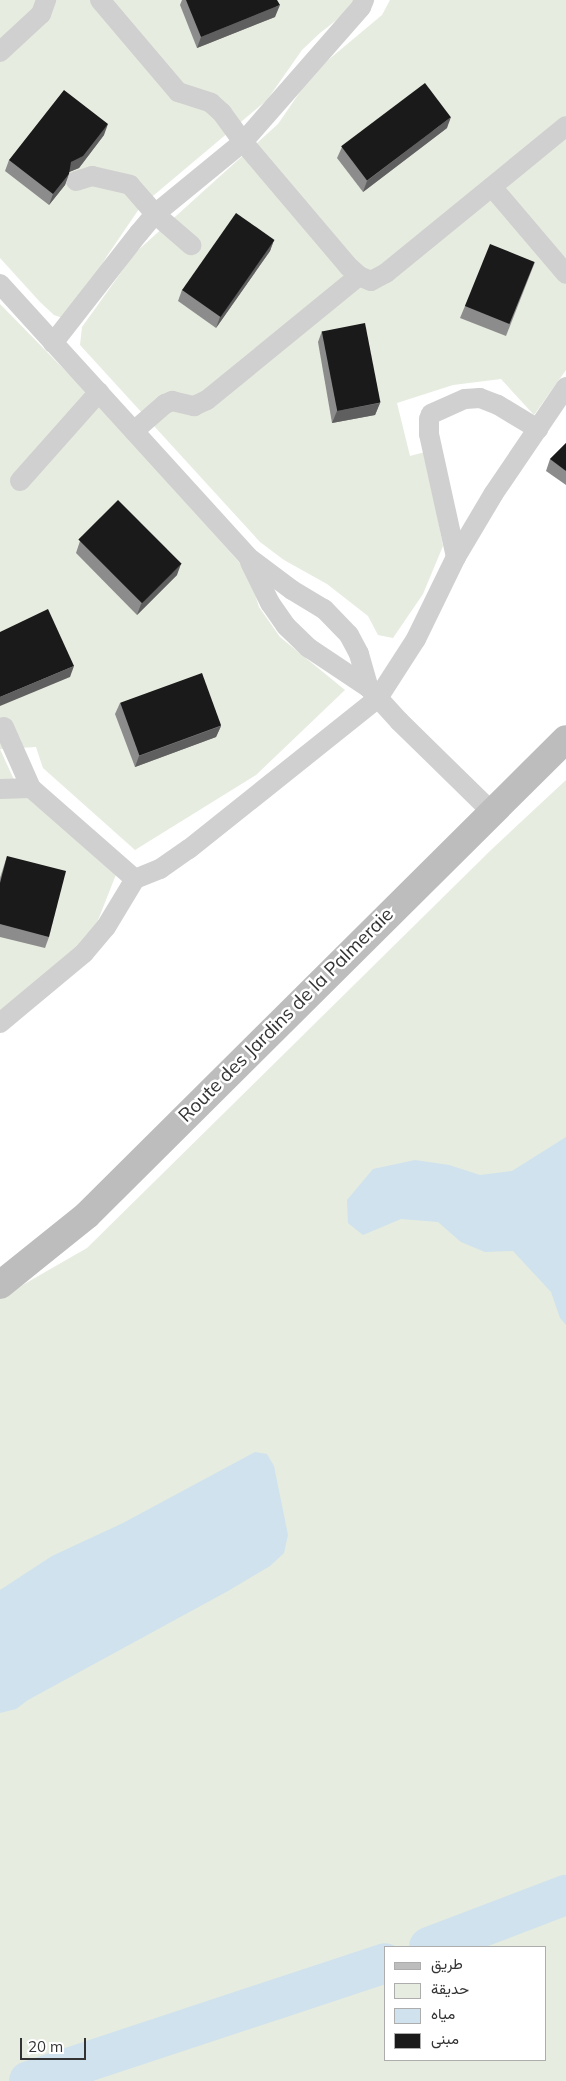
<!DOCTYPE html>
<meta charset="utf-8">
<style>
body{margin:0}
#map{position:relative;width:566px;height:2081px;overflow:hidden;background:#fff;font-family:Mulish,Vazirmatn,sans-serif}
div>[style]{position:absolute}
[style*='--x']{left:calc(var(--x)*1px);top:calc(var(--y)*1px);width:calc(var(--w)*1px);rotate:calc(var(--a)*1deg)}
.green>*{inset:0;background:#e6ecdf}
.water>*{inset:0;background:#cfe2ee}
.river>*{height:40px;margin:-20px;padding:0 20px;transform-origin:20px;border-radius:20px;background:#cfe2ee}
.street>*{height:20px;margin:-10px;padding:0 10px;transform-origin:10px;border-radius:10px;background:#d0d0d0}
.secondary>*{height:28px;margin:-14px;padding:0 14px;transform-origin:14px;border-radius:14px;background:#bdbdbd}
.wall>*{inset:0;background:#8c8c8c}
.shaded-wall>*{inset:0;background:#5f5f5f}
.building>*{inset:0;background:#1a1a1a;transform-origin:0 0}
span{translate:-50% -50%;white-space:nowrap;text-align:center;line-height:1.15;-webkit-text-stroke:5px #fff;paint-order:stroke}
.street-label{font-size:19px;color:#333}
.legend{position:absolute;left:384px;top:1946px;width:162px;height:115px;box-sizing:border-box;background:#fff;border:1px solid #adadad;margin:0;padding:6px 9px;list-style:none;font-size:15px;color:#333}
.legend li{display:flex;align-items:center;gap:10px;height:25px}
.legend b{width:25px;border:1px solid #adadad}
.scale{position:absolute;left:20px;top:2038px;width:66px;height:22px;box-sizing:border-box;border:2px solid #333;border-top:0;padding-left:6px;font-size:15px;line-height:18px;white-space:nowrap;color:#333;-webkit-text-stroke:4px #fff;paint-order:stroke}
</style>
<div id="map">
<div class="green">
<i style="clip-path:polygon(0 0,359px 0,357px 4px,320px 33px,302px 50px,267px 100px,141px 206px,107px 256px,76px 308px,63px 318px,54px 315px,40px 302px,0 258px)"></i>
<i style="clip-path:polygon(390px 0,566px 0,566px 370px,534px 415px,501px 379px,453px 385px,397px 403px,410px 456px,425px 452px,443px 546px,423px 594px,393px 638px,378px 635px,368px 616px,327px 584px,284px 560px,260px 542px,80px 345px,82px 327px,135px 253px,278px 124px,300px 92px,327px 61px,382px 15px)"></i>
<i style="clip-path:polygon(0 304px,100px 406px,248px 572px,259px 607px,280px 637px,345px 690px,256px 775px,135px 850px,43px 768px,36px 747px,0 749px,15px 782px,0 785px)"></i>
<i style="clip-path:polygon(evenodd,566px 780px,566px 2081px,0 2081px,0 1298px,87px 1248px,492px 849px,566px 780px,385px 1947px,545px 1947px,545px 2060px,385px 2060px,385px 1947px)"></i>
<i style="clip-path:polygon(27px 792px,117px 872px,91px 938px,0 1014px,0 797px)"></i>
</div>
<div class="water">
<i style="clip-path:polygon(566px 1137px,566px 1325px,560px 1318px,551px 1292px,513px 1251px,485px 1252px,461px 1242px,438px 1222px,401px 1219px,363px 1235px,348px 1223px,347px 1200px,373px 1169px,415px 1160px,449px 1165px,480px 1175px,512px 1171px)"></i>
<i style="clip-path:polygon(255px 1452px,267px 1454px,274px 1466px,288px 1535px,284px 1553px,270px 1566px,228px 1591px,28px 1700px,16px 1709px,0 1713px,0 1590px,52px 1556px,123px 1523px)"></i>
</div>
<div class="river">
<i style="--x:429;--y:1947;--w:147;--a:-20.8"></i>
<i style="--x:29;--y:2081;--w:375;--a:-18.3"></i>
</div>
<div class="street">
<i style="--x:100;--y:0;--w:121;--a:49.7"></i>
<i style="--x:178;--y:92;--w:35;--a:18"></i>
<i style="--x:211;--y:103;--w:15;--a:42"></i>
<i style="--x:222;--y:113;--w:36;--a:54"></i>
<i style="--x:243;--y:142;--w:162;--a:49.7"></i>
<i style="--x:348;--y:266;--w:15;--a:42"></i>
<i style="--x:359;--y:276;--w:13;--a:23"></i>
<i style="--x:371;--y:281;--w:17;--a:-28"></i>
<i style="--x:386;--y:273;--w:232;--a:-39.2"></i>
<i style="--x:0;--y:52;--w:56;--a:-42.8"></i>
<i style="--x:41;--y:14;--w:15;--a:-70"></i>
<i style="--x:76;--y:181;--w:17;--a:-17"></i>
<i style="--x:92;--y:176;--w:39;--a:13"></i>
<i style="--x:130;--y:185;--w:38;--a:49"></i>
<i style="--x:155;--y:214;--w:48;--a:40.7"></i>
<i style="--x:492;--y:187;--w:114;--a:49.6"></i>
<i style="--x:0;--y:284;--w:369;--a:47.7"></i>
<i style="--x:248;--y:557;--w:55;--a:36.9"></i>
<i style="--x:292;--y:590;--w:37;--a:31"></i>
<i style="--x:324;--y:609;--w:36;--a:46"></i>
<i style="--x:349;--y:635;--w:21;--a:62"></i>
<i style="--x:359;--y:654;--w:35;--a:74"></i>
<i style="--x:53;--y:343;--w:140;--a:-52"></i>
<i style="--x:139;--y:233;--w:25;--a:-50"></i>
<i style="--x:155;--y:214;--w:114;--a:-39.3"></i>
<i style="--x:243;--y:142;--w:179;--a:-48.8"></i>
<i style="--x:361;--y:7;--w:8;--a:-67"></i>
<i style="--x:134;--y:431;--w:41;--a:-41.1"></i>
<i style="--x:165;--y:404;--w:8;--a:-23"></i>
<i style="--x:172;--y:401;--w:23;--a:13"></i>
<i style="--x:194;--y:406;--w:14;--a:-25"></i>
<i style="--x:207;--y:400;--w:196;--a:-39.2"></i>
<i style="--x:20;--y:481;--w:119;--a:-48.4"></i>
<i style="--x:456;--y:557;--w:126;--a:-102.4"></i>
<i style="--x:429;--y:434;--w:15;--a:-90"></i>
<i style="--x:429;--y:419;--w:5;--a:-68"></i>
<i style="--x:431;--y:414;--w:37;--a:-24"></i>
<i style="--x:465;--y:399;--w:15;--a:-4"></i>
<i style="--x:480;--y:398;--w:19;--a:21"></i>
<i style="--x:498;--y:405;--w:47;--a:31"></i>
<i style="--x:250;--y:562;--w:46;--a:64"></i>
<i style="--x:270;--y:603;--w:28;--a:55"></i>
<i style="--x:286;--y:626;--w:32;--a:44"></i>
<i style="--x:309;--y:648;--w:72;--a:33.7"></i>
<i style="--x:369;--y:688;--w:45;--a:47.7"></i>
<i style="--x:399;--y:721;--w:129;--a:44.4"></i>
<i style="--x:4;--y:727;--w:67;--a:66.1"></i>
<i style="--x:31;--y:788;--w:138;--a:41.2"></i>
<i style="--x:0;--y:789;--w:31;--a:-2"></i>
<i style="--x:0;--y:1023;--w:109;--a:-39.8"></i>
<i style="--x:84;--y:953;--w:34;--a:-50"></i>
<i style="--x:106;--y:927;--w:56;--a:-58.9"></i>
<i style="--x:135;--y:879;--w:27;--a:-22"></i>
<i style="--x:160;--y:869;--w:35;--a:-35"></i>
<i style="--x:189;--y:849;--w:242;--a:-38.6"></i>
<i style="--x:378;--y:698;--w:70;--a:-57.2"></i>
<i style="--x:416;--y:639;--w:91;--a:-64"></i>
<i style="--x:456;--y:557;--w:74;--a:-59.3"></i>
<i style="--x:494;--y:493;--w:128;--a:-55.8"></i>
</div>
<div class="secondary">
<i style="--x:0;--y:1285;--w:112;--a:-38.8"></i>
<i style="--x:87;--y:1215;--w:675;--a:-44.82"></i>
</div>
<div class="wall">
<i style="clip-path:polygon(182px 0,277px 0,275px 17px,197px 48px,180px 5px)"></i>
<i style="clip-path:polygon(447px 128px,363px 192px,337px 158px,342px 147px)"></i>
<i style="clip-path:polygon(104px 135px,79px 168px,69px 172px,65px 185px,49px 205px,5px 171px,9px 160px)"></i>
<i style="clip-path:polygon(274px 240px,270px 251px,216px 328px,178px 301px,182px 290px)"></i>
<i style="clip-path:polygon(535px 262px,506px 336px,460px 318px,465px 306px)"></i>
<i style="clip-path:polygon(322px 331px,380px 403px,375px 415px,332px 423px,318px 342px)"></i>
<i style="clip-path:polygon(566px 443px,566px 485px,546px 471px,550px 459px)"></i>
<i style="clip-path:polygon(80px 541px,177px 575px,137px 615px,76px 553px)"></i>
<i style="clip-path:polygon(120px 703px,221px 726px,216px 737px,135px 767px,115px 714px)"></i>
<i style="clip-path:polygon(7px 856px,49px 937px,45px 948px,0 937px,0 878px)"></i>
</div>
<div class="shaded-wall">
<i style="clip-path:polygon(280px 5px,275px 17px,197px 48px,201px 37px)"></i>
<i style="clip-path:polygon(451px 117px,447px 128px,363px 192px,367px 181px)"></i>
<i style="clip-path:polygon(108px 124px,104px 135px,79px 168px,67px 173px,71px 162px)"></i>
<i style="clip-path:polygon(69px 174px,65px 185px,49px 205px,53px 194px)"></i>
<i style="clip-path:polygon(274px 240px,270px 251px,216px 328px,220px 317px)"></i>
<i style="clip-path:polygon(380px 403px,375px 415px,332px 423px,337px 411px)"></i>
<i style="clip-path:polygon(181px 564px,177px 575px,137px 615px,141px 604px)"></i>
<i style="clip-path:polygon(74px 666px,70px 677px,0 706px,0 697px)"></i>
<i style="clip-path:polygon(221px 726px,216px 737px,135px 767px,139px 756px)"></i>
</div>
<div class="building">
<i style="clip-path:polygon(186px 0,277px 0,280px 5px,201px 37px)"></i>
<i style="left:425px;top:83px;width:43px;height:105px;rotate:53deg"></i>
<i style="clip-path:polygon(64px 90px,108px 124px,83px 156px,71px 162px,69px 174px,53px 194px,9px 160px)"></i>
<i style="left:236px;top:213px;width:47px;height:94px;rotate:35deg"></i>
<i style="left:490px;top:244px;width:48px;height:67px;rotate:22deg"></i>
<i style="left:365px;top:323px;width:81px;height:44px;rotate:79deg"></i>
<i style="clip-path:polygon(566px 443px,566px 471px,550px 459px)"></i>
<i style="left:118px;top:500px;width:90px;height:56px;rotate:45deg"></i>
<i style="clip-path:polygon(48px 609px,74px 666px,0 697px,0 632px)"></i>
<i style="left:202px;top:673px;width:56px;height:87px;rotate:70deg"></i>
<i style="clip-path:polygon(7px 856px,66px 871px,49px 937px,0 924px,0 883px)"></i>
</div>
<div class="street-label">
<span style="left:286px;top:1015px;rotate:-45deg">Route des Jardins de la Palmeraie</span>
</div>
<ul class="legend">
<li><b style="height:6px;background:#bdbdbd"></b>طريق</li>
<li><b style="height:14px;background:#e6ecdf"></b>حديقة</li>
<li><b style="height:14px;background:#cfe2ee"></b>مياه</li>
<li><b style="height:14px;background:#1a1a1a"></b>مبنى</li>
</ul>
<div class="scale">20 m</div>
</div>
